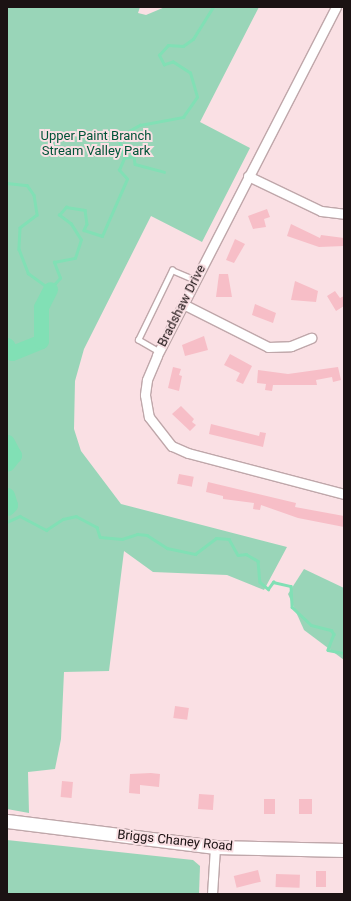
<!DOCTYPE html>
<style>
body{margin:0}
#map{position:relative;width:351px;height:901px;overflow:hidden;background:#fae0e4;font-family:Roboto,sans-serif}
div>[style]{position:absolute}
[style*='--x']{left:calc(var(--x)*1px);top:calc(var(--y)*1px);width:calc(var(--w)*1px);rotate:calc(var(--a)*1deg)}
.green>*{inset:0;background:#99d5b8}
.stream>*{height:2.5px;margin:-1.25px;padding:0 1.25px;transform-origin:1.25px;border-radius:1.25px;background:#81e0b5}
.river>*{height:15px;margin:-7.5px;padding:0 7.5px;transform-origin:7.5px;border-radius:7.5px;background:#81e0b5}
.building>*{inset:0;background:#f7bec7;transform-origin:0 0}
.roads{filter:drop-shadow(1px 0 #bfa7aa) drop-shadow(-1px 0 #bfa7aa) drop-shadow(0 1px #bfa7aa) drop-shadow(0 -1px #bfa7aa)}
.service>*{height:4.5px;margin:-2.25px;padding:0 2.25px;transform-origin:2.25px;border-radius:2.25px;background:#fff}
.minor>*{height:9px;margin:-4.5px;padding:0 4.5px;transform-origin:4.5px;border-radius:4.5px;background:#fff}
.secondary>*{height:13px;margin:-6.5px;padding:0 6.5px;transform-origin:6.5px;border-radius:6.5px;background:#fff}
span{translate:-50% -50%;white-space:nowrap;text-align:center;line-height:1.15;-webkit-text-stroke:4px #fae0e4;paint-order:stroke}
.park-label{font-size:13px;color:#015338}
.street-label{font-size:13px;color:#1b1213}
.frame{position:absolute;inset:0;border:8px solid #1b1213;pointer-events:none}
</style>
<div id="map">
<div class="green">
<i style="clip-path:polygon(7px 7px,140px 7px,138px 13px,146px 15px,165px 7px,259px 7px,200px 122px,250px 148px,202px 242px,151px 216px,84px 349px,75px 381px,74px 429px,81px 451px,121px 504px,287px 547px,264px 590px,227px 575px,153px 572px,124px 551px,109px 671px,64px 672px,61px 739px,55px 769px,28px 772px,29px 813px,7px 809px)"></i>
<i style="clip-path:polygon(304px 569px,344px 588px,344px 660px,304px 630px,288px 594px)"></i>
<i style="clip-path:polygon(7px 840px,193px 860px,200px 866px,199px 894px,7px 894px)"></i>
</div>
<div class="stream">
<i style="--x:124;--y:158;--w:10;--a:-11"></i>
<i style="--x:134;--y:156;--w:8;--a:83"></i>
<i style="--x:135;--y:164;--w:30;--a:15"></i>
<i style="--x:7;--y:183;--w:20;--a:6"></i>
<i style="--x:27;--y:185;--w:12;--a:55"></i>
<i style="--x:34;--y:195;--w:20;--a:81"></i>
<i style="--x:37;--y:215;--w:21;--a:143"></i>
<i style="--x:20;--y:228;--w:21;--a:93"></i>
<i style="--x:19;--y:249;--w:26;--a:69"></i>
<i style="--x:28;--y:273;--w:27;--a:36"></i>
<i style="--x:50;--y:289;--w:15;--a:-48"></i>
<i style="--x:60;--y:278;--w:17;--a:-111"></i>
<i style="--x:54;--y:262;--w:21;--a:-11"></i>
<i style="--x:75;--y:258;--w:19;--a:-72"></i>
<i style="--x:81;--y:240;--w:19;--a:-122"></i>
<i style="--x:71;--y:224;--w:15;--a:-143"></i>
<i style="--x:59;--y:215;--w:11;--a:-49"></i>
<i style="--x:66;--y:207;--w:19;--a:9"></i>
<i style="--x:85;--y:210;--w:14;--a:82"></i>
<i style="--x:87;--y:224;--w:7;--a:117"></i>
<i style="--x:84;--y:230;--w:19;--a:18"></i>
<i style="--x:102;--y:236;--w:62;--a:-66.3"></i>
<i style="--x:127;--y:179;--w:12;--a:-132"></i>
<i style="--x:119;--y:170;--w:13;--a:-67"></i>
<i style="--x:124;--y:158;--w:22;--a:-106"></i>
<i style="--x:118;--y:137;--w:25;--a:-29"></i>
<i style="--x:140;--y:125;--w:44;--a:-10.5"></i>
<i style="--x:183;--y:117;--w:24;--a:-55"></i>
<i style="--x:197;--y:97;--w:25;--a:-106"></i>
<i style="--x:190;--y:73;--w:20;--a:-147"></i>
<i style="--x:173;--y:62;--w:9;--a:162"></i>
<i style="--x:164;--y:65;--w:11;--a:-117"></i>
<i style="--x:159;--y:55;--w:13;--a:-48"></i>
<i style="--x:168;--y:45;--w:15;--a:4"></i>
<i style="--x:183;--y:46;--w:12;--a:-35"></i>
<i style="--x:193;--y:39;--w:38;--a:-58"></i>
<i style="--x:7;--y:522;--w:14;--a:-25"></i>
<i style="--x:20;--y:516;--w:30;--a:28"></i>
<i style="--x:46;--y:530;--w:20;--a:-33"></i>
<i style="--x:63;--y:519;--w:13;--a:-13"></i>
<i style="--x:76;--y:516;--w:24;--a:28"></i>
<i style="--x:97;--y:527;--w:10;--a:73"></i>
<i style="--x:100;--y:537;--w:22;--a:5"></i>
<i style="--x:122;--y:539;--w:16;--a:-18"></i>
<i style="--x:137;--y:534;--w:10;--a:6"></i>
<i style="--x:147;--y:535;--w:24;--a:33"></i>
<i style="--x:167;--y:548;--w:29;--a:12"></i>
<i style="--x:195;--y:554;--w:26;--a:-37"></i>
<i style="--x:216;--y:538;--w:13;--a:4"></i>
<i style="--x:229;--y:539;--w:18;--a:61"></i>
<i style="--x:238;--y:555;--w:8;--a:-7"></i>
<i style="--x:246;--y:554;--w:14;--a:30"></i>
<i style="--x:258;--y:561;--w:21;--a:85"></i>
<i style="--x:260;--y:582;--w:11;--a:41"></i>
<i style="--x:268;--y:589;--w:9;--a:-54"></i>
<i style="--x:273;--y:582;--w:18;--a:13"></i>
<i style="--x:291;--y:586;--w:21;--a:87"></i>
<i style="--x:292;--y:607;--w:26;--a:43"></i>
<i style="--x:311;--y:625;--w:21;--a:14"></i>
<i style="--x:331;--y:630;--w:5;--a:53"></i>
<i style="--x:334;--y:634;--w:17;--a:111"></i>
<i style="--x:328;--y:650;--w:16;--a:11"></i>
</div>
<div class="river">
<i style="--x:7;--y:345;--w:9;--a:58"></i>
<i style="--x:12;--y:353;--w:31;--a:-22"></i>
<i style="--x:41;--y:341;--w:34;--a:-90"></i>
<i style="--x:41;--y:307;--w:20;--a:-63"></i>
<i style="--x:7;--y:442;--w:15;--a:62"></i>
<i style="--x:14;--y:455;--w:11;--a:128"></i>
<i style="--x:7;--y:495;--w:10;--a:73"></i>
<i style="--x:10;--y:505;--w:4;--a:135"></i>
</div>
<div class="building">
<i style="clip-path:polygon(267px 209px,270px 217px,264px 219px,266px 227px,253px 229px,248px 216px)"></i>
<i style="clip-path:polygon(291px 224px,320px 238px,321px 235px,344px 238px,344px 246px,319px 247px,287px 236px)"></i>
<i style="clip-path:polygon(235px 239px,245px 244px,234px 263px,226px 260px)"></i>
<i style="clip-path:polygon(219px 274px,228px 274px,232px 297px,216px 297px)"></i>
<i style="clip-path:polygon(295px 281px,318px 291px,316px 302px,291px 300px)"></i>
<i style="clip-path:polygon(335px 291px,340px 298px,344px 296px,344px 306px,336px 311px,327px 296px)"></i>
<i style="clip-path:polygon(255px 304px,276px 313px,273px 323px,252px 315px)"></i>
<i style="clip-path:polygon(204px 336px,208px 350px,185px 356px,182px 345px)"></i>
<i style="clip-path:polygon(230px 354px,252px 366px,243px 384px,236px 381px,240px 373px,224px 365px)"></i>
<i style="clip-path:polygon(173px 367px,181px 369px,179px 375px,182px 376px,179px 391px,168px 388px)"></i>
<i style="clip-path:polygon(338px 367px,341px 380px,333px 382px,332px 377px,316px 380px,317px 385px,273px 385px,272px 391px,265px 390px,266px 384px,257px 383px,258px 370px,288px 374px)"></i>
<i style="clip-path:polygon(181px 406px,194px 419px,192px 422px,196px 425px,190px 431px,172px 414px)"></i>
<i style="clip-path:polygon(211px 424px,259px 436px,260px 432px,266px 433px,263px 447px,209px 434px)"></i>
<i style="left:179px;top:474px;width:15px;height:10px;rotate:11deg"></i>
<i style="clip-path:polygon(208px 482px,296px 503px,295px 507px,344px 516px,344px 527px,298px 518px,261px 505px,260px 510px,253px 509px,254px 503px,223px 499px,223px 496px,206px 492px)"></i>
<i style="left:175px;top:706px;width:14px;height:12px;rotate:8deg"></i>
<i style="clip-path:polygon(151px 773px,160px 774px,159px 787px,140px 785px,140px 794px,129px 793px,130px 774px)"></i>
<i style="left:62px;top:781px;width:11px;height:16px;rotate:5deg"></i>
<i style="left:199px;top:794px;width:15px;height:15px;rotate:4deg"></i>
<i style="left:264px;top:799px;width:11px;height:15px"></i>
<i style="left:299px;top:799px;width:13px;height:15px"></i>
<i style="left:258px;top:870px;width:12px;height:25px;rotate:76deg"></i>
<i style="left:316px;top:871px;width:10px;height:16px"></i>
<i style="left:276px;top:874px;width:24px;height:13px;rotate:2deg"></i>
</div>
<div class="roads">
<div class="service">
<i style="--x:159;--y:352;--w:24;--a:-150"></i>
<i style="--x:138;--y:340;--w:78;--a:-64.1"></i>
<i style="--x:172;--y:270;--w:26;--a:23"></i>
</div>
<div class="minor">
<i style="--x:336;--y:7;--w:392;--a:117.2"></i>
<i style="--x:157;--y:356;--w:26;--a:113"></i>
<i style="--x:147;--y:380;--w:15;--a:98"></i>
<i style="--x:145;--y:395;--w:22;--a:80"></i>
<i style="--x:149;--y:417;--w:37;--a:52"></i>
<i style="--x:172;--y:446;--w:17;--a:24"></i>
<i style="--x:188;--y:453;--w:161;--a:14.7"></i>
<i style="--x:248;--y:176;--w:81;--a:25.6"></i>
<i style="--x:321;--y:211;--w:23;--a:7"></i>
<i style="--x:183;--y:304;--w:95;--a:26.8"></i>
<i style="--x:268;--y:347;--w:23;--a:-2"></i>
<i style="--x:291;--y:346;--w:22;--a:-22"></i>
<i style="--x:212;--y:894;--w:47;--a:-86.3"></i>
</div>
<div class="secondary">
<i style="--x:7;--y:821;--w:210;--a:7.1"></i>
<i style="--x:215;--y:847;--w:129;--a:1.3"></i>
</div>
</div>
<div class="park-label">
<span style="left:96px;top:144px">Upper Paint Branch<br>Stream Valley Park</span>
</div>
<div class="street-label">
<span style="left:182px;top:306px;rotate:-63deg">Bradshaw Drive</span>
<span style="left:175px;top:841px;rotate:6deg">Briggs Chaney Road</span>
</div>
<div class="frame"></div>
</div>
